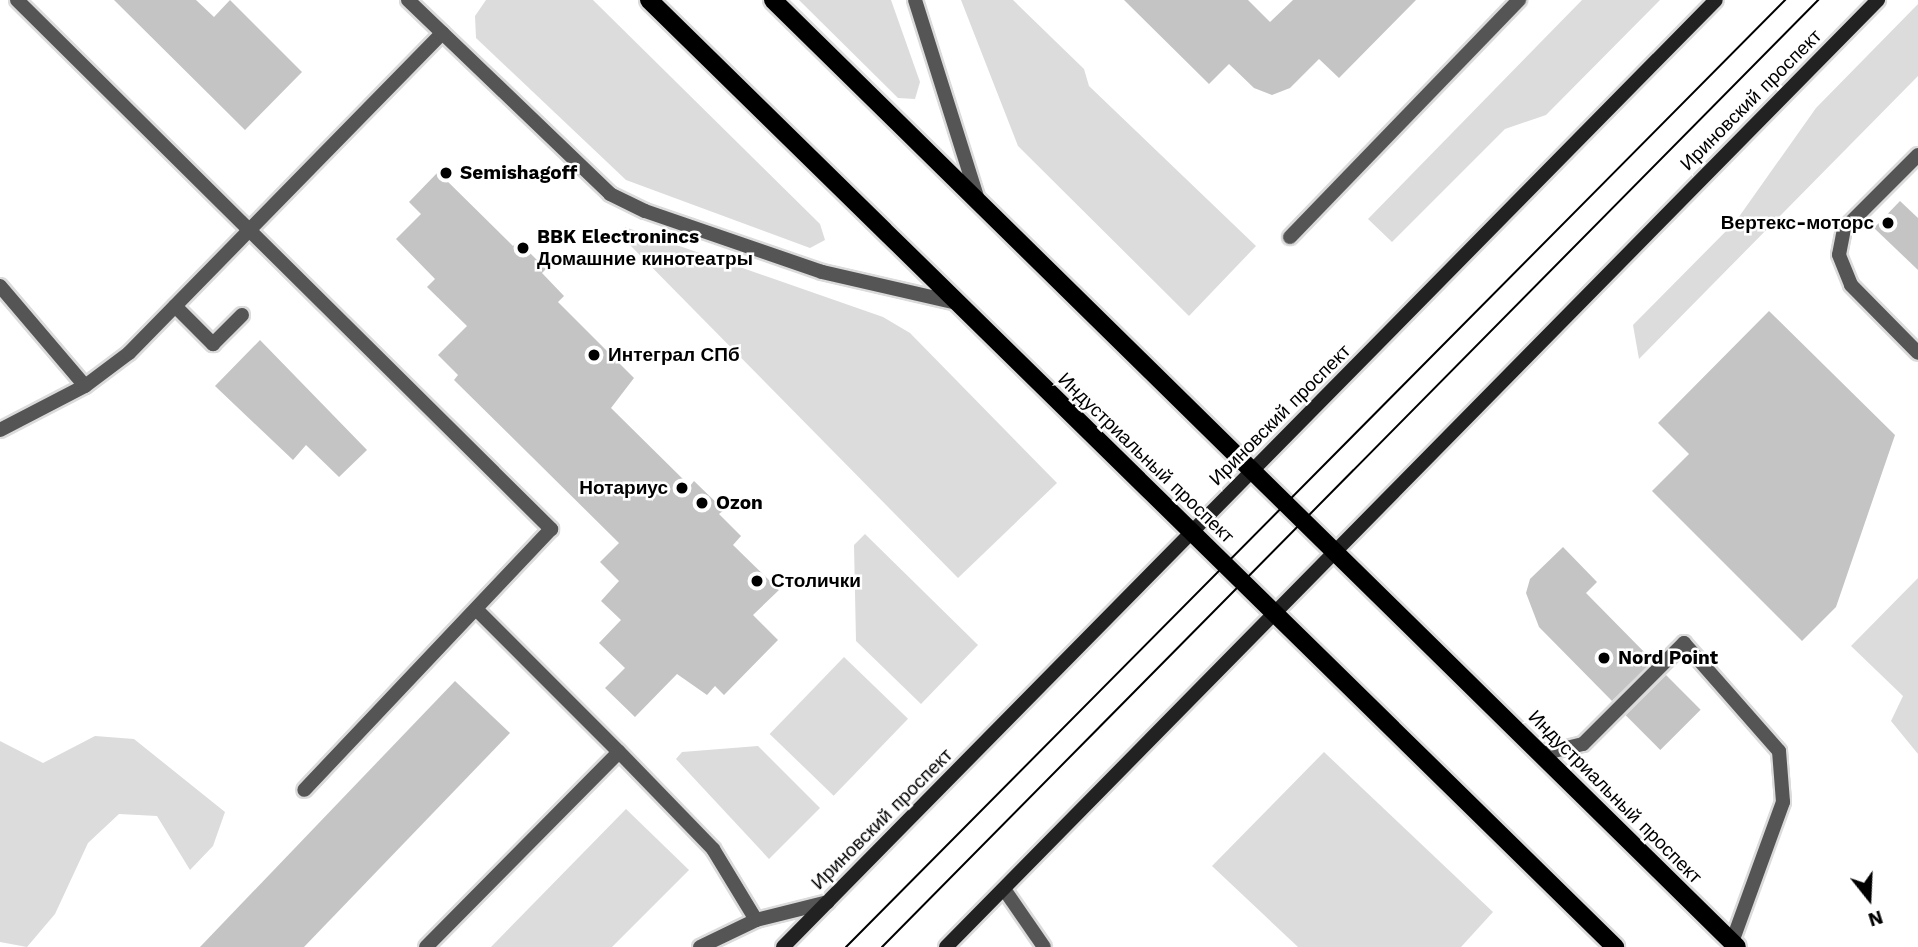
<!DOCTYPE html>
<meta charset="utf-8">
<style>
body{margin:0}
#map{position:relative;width:1918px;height:947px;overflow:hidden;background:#fff;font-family:"Work Sans",sans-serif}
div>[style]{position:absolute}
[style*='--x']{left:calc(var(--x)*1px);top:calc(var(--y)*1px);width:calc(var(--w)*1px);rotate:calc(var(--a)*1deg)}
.green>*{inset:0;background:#dcdcdc;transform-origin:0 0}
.building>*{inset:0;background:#c4c4c4;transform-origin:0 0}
.roads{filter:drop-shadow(2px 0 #dbdbdb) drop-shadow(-2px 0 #dbdbdb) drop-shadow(0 2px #dbdbdb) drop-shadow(0 -2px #dbdbdb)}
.lane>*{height:14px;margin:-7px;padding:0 7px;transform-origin:7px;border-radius:7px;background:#555}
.street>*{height:14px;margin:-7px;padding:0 7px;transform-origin:7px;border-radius:7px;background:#555}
.secondary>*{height:14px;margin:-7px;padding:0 7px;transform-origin:7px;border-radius:7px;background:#222}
.primary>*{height:18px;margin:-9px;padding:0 9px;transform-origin:9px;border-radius:9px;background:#000}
.tram>*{height:2px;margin:-1px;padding:0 1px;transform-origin:1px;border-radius:1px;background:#000}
.dots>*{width:19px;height:19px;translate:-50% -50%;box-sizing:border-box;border:4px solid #fff;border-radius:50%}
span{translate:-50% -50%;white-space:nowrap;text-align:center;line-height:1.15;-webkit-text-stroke:5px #fff;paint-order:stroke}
.street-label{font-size:19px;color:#000}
.poi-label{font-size:19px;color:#000;font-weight:700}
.left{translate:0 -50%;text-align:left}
.right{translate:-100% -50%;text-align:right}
.north{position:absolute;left:1834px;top:863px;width:70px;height:70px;-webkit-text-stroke:5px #fff;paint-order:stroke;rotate:162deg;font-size:19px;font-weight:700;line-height:28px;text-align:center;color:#000}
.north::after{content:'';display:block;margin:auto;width:24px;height:32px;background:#000;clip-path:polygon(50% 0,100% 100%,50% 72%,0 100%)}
</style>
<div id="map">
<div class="green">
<i style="clip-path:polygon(486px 0,593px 0,820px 224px,825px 240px,810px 248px,626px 180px,476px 38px,475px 16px)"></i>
<i style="clip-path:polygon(799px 0,891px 0,920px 82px,915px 99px,898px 98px)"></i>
<i style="clip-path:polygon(961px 0,1013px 0,1084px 69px,1089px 86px,1256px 246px,1189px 316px,1018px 146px)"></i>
<i style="clip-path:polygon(1582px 0,1660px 0,1546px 115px,1505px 129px,1392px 242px,1368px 219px)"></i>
<i style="clip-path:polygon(1918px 4px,1918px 76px,1639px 359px,1633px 325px,1736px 221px,1816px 108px)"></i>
<i style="clip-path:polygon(625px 227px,883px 317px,910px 333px,1057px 483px,958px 578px,626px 241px)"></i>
<i style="clip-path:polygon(865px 534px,978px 645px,921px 704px,856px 641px,854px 545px)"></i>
<i style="clip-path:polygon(1918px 578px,1918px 754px,1891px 721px,1903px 696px,1851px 646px)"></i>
<i style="left:844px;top:657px;width:89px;height:107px;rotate:44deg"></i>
<i style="clip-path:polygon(95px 736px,134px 739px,225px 812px,213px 846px,190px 870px,157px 816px,119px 814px,88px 843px,55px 914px,27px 947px,0 942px,0 741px,43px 763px)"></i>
<i style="clip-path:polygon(758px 746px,820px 808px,769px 859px,676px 759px,682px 752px)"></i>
<i style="clip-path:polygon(1324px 752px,1493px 912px,1461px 947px,1298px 947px,1212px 866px)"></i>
<i style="clip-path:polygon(626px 809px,689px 870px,612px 947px,491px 947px)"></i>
</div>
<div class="building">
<i style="clip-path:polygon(114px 0,196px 0,214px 17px,230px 0,302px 72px,245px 130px)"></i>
<i style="clip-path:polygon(1124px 0,1248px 0,1270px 22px,1293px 0,1416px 0,1339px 78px,1319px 59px,1290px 88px,1272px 95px,1254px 88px,1229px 64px,1209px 84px)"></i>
<i style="clip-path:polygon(438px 172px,513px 246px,518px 241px,546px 269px,542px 273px,564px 296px,558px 302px,634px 378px,611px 408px,690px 486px,694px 481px,724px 510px,719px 514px,741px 536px,733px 545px,779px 590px,753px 615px,778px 640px,724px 695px,715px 686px,707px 695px,677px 674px,635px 717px,605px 688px,625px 668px,599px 643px,621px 620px,601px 601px,619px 581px,600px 562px,619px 543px,454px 380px,458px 375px,438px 355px,467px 326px,427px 287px,435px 279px,396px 239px,421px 214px,409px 202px)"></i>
<i style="clip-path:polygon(1900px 201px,1918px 218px,1918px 270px,1874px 228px)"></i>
<i style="clip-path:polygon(1769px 311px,1895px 435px,1836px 607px,1802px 641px,1652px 491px,1689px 454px,1658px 423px)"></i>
<i style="clip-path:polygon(260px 340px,367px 450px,339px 477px,306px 445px,293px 460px,215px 386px)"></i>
<i style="clip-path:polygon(1563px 547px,1597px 582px,1586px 593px,1653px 661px,1612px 701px,1539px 627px,1526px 593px,1530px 579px)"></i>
<i style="left:1666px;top:675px;width:49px;height:57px;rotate:45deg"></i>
<i style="clip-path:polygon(455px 681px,510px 733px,304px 947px,200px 947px)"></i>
</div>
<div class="roads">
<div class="lane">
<i style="--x:17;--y:0;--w:752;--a:44.73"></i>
<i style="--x:551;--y:529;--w:359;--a:133.4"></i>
<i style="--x:1918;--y:155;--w:105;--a:135"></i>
<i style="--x:1844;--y:229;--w:26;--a:101"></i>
<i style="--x:1839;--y:255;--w:32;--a:68"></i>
<i style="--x:1851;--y:285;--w:95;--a:45.4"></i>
<i style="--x:1290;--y:237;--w:330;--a:-46"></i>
<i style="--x:0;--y:286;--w:131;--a:49.6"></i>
<i style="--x:175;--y:306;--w:54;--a:45"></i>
<i style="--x:213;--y:344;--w:41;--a:-45"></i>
<i style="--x:0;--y:430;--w:96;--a:-27.4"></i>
<i style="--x:85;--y:386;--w:55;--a:-36.9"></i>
<i style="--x:129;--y:353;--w:448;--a:-45.6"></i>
<i style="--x:478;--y:611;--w:199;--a:45"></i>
<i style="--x:1542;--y:754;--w:42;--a:-13.7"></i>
<i style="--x:1583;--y:744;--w:143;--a:-45"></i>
<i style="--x:1684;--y:643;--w:144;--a:48.7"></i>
<i style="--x:1779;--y:751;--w:51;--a:85.5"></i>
<i style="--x:1783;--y:802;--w:149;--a:110"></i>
<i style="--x:1004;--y:889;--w:70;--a:55.4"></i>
<i style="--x:426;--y:947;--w:274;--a:-45.3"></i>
<i style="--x:619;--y:752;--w:135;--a:45.9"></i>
<i style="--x:713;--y:849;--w:83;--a:58.8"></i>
</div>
<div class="street">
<i style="--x:408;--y:0;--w:280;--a:43.8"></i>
<i style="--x:610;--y:194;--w:39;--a:26"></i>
<i style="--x:645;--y:211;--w:187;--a:19"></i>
<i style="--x:822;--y:272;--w:139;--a:12.9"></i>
<i style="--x:915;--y:0;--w:213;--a:72.5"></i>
<i style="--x:700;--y:947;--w:62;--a:-25.7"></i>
<i style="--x:756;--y:920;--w:74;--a:-14"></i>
</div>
<div class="secondary">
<i style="--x:783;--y:947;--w:1329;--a:-45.43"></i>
<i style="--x:946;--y:947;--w:1329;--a:-45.46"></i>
</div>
<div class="primary">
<i style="--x:649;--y:0;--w:1353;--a:44.43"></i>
<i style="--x:773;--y:0;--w:1351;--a:44.49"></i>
</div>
</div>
<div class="tram">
<i style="--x:846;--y:947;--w:1334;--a:-45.24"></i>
<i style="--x:882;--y:947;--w:1332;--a:-45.33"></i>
</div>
<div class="dots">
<i style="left:446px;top:173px;background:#000"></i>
<i style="left:1888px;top:223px;background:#000"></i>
<i style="left:523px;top:248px;background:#000"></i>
<i style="left:594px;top:355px;background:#000"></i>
<i style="left:682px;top:488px;background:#000"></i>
<i style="left:702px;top:503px;background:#000"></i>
<i style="left:757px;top:581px;background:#000"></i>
<i style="left:1604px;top:658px;background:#000"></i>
</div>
<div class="street-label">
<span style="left:1751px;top:100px;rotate:-45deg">Ириновский проспект</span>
<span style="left:1280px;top:415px;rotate:-45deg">Ириновский проспект</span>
<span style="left:1146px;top:458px;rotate:44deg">Индустриальный проспект</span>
<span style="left:1615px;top:797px;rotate:45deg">Индустриальный проспект</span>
<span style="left:882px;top:819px;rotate:-45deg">Ириновский проспект</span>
</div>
<div class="poi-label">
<span class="left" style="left:460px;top:173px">Semishagoff</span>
<span class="right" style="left:1874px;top:223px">Вертекс-моторс</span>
<span class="left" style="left:537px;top:248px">BBK Electronincs<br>Домашние кинотеатры</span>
<span class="left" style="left:608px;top:355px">Интеграл СПб</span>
<span class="right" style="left:668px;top:488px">Нотариус</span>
<span class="left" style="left:716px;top:503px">Ozon</span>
<span class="left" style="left:771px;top:581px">Столички</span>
<span class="left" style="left:1618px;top:658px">Nord Point</span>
</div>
<div class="north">N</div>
</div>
